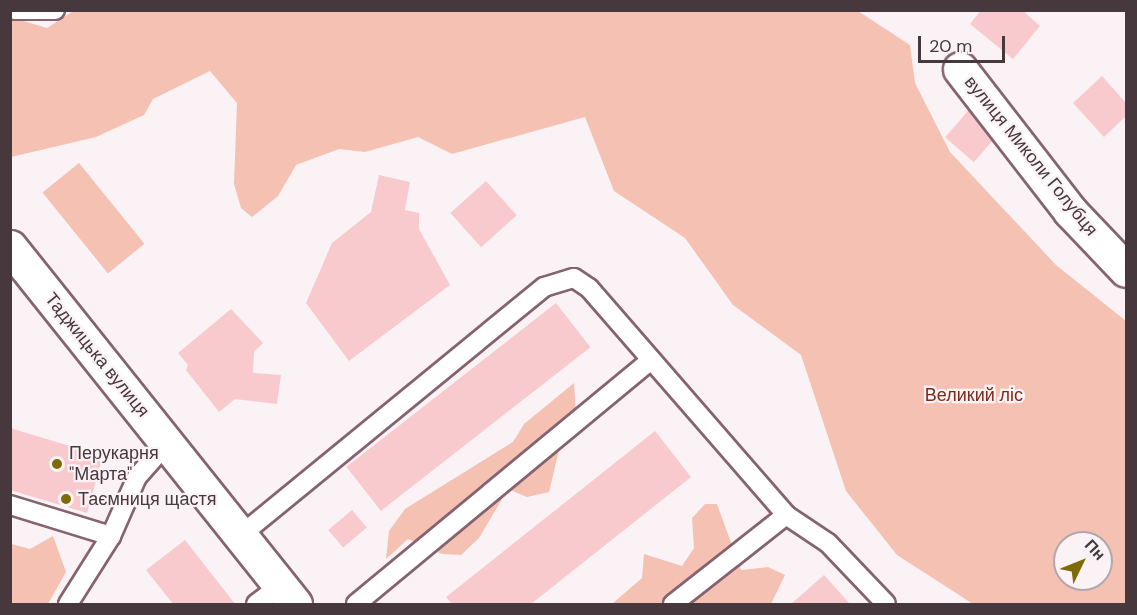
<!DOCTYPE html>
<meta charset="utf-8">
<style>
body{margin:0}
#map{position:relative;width:1137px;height:615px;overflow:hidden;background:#faf2f5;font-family:"DM Sans",sans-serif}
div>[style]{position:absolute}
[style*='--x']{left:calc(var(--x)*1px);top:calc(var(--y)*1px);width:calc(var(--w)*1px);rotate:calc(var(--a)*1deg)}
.green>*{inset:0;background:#f4c1b3;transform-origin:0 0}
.building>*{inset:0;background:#f8cacd;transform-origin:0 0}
.roads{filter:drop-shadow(2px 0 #856370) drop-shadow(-2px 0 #856370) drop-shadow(0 2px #856370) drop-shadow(0 -2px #856370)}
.service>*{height:18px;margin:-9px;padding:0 9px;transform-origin:9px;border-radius:9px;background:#fff}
.minor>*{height:33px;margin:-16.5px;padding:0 16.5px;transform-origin:16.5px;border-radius:16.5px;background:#fff}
.dots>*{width:16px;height:16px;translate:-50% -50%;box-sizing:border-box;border:3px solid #faf2f5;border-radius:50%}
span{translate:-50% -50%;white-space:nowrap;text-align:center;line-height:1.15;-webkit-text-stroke:4.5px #faf2f5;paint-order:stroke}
.street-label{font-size:18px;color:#47383d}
.park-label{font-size:18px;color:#7c2c19}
.poi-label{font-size:18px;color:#47383d}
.left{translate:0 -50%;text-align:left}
.frame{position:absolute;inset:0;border:12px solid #47383d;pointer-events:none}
.north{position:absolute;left:1053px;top:531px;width:60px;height:60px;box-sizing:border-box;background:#faf2f5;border:2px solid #b2a8ab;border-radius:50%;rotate:47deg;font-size:16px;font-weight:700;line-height:24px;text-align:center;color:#47383d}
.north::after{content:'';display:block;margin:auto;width:21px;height:27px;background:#7f6b04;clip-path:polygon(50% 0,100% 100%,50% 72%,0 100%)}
.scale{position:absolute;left:918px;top:36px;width:87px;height:27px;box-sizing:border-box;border:3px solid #47383d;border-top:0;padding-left:8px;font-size:18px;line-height:21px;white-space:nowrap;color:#47383d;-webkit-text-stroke:4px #faf2f5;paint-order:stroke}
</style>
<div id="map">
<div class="green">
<i style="clip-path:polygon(evenodd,75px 10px,858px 11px,910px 45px,915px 83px,950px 152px,1056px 265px,1126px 321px,1126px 604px,973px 604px,897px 555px,846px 491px,801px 355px,733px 305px,685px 238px,614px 191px,585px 117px,452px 154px,418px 137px,365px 152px,339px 149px,296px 165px,278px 196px,252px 217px,241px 208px,234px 184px,237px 103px,210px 71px,153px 99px,144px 115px,96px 137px,11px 157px,10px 17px,47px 28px,75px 10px,1065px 543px,1101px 543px,1101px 579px,1065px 579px,1065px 543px)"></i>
<i style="left:79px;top:163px;width:104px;height:47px;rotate:51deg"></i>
<i style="clip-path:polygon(574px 383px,576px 413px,561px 442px,549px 492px,527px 497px,508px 489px,479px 538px,461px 555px,442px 554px,408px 539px,386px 559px,389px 531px,405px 509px,513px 442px,524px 424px)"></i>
<i style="clip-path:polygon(705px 504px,717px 504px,741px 570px,768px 567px,785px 575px,771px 604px,612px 604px,642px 578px,644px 554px,682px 566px,694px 548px,692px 518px)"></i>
<i style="clip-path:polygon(53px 536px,66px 572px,48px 604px,11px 604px,11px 544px,30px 549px)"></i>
</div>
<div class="building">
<i style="clip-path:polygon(981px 10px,1022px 10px,1040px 26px,1013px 59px,970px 24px)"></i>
<i style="clip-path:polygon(1102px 76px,1126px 103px,1126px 116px,1104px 137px,1073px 103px)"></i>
<i style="left:974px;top:104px;width:38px;height:44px;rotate:41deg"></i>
<i style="clip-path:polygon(379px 175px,410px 182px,405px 210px,419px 213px,419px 229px,450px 285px,349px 361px,306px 303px,332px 243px,371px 212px)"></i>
<i style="left:486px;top:181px;width:46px;height:48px;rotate:48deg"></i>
<i style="left:556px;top:303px;width:56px;height:266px;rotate:52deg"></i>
<i style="clip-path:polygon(231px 309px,263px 343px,254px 352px,253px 373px,281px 375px,277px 404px,235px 399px,219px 412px,186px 370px,188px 365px,178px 353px)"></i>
<i style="clip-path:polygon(10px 428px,103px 456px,87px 513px,10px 490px)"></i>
<i style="clip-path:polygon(655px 431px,691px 477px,531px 604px,452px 604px,446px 597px)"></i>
<i style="left:352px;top:510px;width:23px;height:31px;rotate:50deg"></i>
<i style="clip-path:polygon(185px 540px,235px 604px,173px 604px,146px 570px)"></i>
<i style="clip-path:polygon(824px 575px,850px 604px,791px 604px)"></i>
</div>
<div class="roads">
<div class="service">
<i style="--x:14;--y:10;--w:41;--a:0"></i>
<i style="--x:10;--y:505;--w:106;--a:17.1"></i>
<i style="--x:241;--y:535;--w:392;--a:-39.3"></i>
<i style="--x:544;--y:287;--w:31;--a:-17"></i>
<i style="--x:574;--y:278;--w:18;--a:34"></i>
<i style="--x:589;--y:288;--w:301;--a:49"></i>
<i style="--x:68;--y:604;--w:80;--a:-57.7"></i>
<i style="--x:111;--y:536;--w:64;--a:-66.2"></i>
<i style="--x:137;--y:477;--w:45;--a:-48.6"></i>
<i style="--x:256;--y:604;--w:30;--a:-37"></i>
<i style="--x:356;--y:604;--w:383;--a:-39.6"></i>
<i style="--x:673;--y:604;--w:144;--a:-38.2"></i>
<i style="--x:786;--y:515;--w:50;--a:33.7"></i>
<i style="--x:828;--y:543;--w:84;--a:46.4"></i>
</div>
<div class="minor">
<i style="--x:960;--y:69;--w:180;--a:52.2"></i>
<i style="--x:1070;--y:211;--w:81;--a:46.5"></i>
<i style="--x:10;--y:247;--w:457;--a:51.4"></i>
</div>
</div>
<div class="dots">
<i style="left:57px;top:464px;background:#7f6b04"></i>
<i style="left:66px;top:499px;background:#7f6b04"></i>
</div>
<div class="street-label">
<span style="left:1031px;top:156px;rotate:51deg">вулиця Миколи Голубця</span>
<span style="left:97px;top:355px;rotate:51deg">Таджицька вулиця</span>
</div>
<div class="park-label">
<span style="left:974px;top:395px">Великий ліс</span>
</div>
<div class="poi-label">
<span class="left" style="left:69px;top:464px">Перукарня<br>"Марта"</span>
<span class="left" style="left:78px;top:499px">Таємниця щастя</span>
</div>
<div class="frame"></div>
<div class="north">Пн</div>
<div class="scale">20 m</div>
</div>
